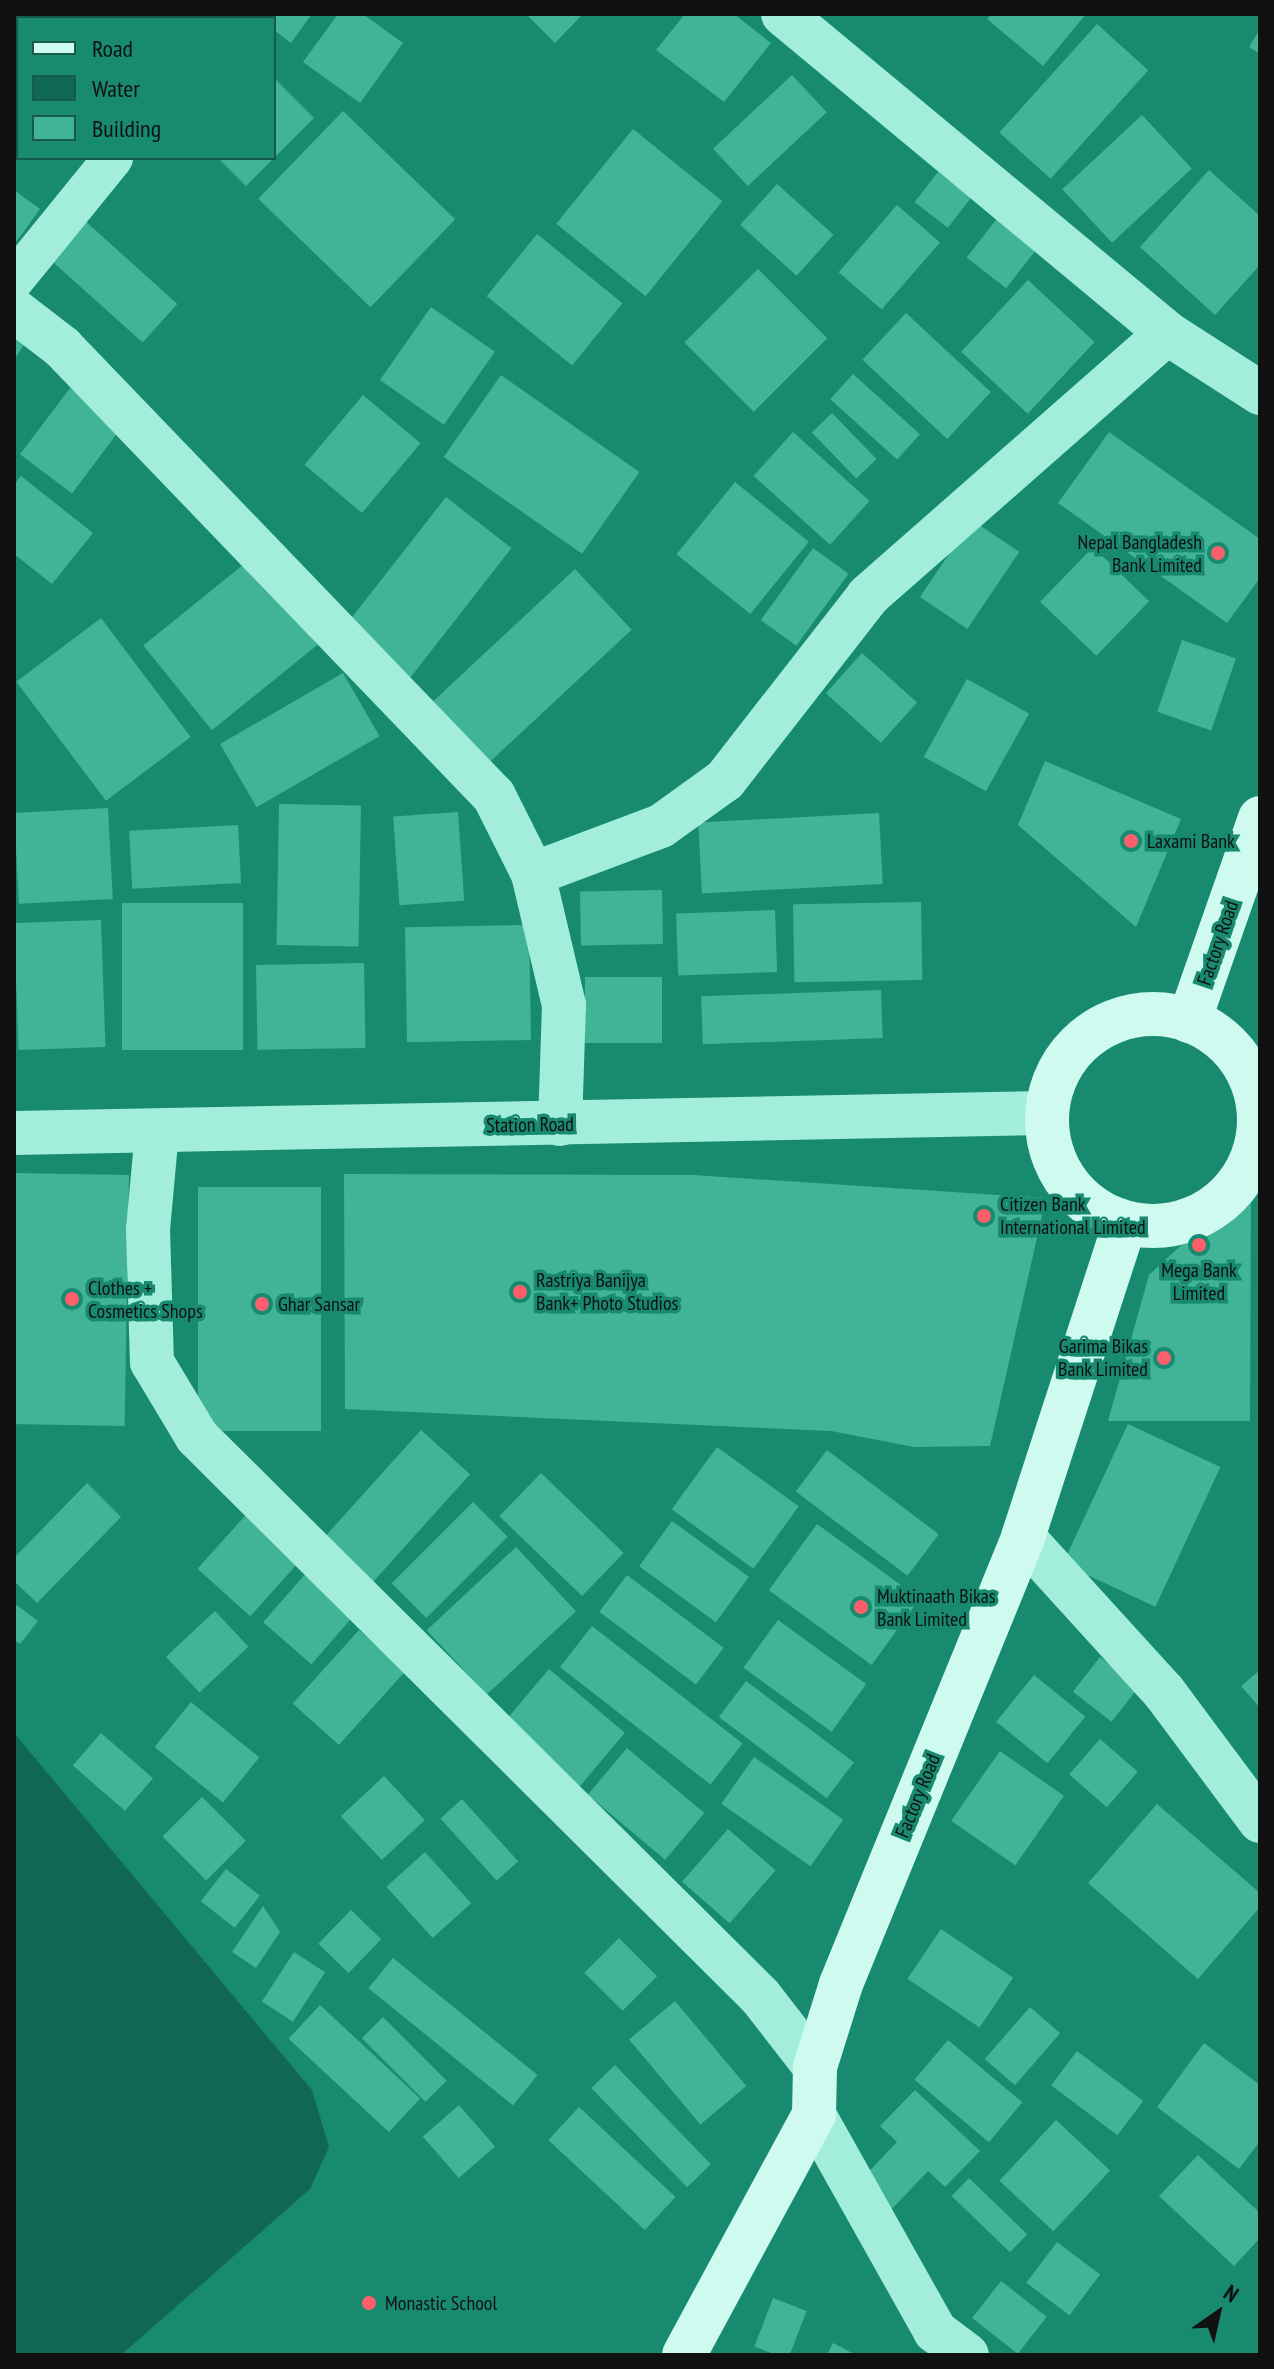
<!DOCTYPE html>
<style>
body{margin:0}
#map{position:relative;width:1274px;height:2369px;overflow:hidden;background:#188a70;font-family:"PT Sans Narrow",sans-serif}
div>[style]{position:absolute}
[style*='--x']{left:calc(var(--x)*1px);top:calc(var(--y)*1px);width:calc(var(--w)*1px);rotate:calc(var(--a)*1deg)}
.water>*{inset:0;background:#106854}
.building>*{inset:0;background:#41b397;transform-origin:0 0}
.pedestrian>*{height:40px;margin:-20px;padding:0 20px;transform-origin:20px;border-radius:20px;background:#a2eedb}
.minor>*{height:44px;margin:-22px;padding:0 22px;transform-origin:22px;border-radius:22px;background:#a2eedb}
.tertiary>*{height:44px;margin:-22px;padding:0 22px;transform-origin:22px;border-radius:22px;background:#a2eedb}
.secondary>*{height:44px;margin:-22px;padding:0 22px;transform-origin:22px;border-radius:22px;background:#cffaf0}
.secondary>.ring{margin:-22px;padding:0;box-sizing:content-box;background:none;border:44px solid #cffaf0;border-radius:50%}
.dots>*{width:22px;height:22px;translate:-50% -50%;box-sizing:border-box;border:4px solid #188a70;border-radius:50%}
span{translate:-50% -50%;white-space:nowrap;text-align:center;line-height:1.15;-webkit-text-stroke:7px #188a70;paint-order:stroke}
.poi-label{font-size:20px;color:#111}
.right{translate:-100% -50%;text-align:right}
.left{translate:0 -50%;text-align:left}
.street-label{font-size:20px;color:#111}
.frame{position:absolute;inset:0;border:16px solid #111;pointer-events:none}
.legend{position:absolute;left:16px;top:16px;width:260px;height:144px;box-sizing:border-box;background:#188a70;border:2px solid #155a4a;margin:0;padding:10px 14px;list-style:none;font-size:24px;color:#111}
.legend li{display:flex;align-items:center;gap:16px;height:40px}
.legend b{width:40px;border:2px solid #155a4a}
.north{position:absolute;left:1178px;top:2273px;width:80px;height:80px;-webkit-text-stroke:6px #188a70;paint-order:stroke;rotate:34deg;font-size:22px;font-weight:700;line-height:32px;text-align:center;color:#111}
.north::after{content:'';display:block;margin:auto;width:28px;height:36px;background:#111;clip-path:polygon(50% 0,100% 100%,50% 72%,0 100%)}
</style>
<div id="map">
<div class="water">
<i style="clip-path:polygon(14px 1733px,312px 2090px,329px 2147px,310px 2189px,121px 2355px,14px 2355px)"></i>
</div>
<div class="building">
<i style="clip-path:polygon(253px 14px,312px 14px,291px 43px,274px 30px,274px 18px)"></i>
<i style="clip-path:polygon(338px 14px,363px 14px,403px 43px,360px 103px,303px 62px)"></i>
<i style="clip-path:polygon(526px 14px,583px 14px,555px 43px)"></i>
<i style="clip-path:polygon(685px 14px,734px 14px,771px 43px,724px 102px,656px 50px)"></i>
<i style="clip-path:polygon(992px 14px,1086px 14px,1043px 66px,987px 19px)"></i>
<i style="left:1097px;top:24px;width:69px;height:146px;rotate:42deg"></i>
<i style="clip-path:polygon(1260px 29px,1260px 54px,1249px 47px)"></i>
<i style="clip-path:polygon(18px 49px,18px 123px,14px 120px)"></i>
<i style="left:792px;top:75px;width:51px;height:108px;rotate:47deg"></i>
<i style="clip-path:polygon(274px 78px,314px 118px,246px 186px,218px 158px,274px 158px)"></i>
<i style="left:343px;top:111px;width:156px;height:122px;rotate:44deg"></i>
<i style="left:1142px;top:115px;width:73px;height:109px;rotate:47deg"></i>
<i style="left:633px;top:129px;width:115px;height:122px;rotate:39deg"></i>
<i style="clip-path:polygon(1209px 170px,1260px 216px,1260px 265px,1215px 315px,1140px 247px)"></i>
<i style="left:938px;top:172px;width:42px;height:38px;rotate:38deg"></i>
<i style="left:777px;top:184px;width:76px;height:55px;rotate:42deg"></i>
<i style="clip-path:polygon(14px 190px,40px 209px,14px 245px)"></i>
<i style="left:897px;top:205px;width:57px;height:89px;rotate:41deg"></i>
<i style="left:1003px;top:211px;width:50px;height:59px;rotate:38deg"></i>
<i style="left:83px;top:219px;width:127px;height:52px;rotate:42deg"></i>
<i style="left:537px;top:234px;width:110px;height:80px;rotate:39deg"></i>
<i style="left:758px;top:269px;width:98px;height:104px;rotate:45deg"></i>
<i style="left:1028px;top:280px;width:91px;height:98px;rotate:43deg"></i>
<i style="left:431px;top:307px;width:78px;height:89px;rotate:35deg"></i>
<i style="left:906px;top:313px;width:116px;height:64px;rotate:43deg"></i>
<i style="clip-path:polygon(14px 332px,27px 340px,14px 360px)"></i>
<i style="left:853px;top:374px;width:90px;height:34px;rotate:42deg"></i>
<i style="left:501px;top:375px;width:169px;height:100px;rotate:35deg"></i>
<i style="left:70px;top:388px;width:65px;height:83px;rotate:37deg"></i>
<i style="left:363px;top:395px;width:75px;height:91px;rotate:40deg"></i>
<i style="left:832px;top:413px;width:64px;height:28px;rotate:46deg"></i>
<i style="left:793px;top:432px;width:103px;height:59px;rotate:42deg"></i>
<i style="clip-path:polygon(1109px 432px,1260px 539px,1260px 578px,1227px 623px,1058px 503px)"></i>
<i style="clip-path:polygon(21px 476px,93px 533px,52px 584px,14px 554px,14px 485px)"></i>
<i style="left:735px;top:482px;width:95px;height:93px;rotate:39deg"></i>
<i style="left:446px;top:497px;width:83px;height:167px;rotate:38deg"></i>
<i style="left:972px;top:520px;width:57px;height:93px;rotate:34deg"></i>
<i style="left:1093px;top:547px;width:78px;height:76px;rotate:44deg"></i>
<i style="left:813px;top:548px;width:44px;height:89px;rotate:36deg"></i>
<i style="left:249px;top:560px;width:109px;height:136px;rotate:51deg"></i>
<i style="left:575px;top:569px;width:83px;height:196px;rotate:47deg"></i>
<i style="left:101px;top:618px;width:149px;height:106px;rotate:53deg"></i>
<i style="left:1182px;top:640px;width:57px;height:76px;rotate:19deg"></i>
<i style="left:862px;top:653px;width:74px;height:54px;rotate:42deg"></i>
<i style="left:343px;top:673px;width:73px;height:142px;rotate:60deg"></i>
<i style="left:967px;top:679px;width:71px;height:89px;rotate:29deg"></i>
<i style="clip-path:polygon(1045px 761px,1181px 819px,1136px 927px,1018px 825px)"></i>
<i style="left:279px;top:804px;width:82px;height:141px;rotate:1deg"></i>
<i style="left:108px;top:808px;width:91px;height:94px;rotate:87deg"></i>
<i style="left:458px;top:812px;width:89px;height:65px;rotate:86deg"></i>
<i style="left:879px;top:813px;width:71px;height:181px;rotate:87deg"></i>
<i style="left:238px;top:825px;width:58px;height:109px;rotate:87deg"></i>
<i style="left:662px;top:890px;width:54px;height:82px;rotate:89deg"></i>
<i style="left:921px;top:902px;width:78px;height:128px;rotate:89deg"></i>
<i style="left:122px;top:903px;width:121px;height:147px"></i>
<i style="left:775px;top:910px;width:62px;height:99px;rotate:88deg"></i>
<i style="left:101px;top:920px;width:127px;height:87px;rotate:88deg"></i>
<i style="left:529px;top:925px;width:115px;height:124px;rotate:89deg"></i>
<i style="left:364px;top:963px;width:85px;height:108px;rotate:89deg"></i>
<i style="left:585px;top:977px;width:77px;height:66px"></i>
<i style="left:881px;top:990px;width:48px;height:180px;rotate:88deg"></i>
<i style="left:14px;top:1173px;width:115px;height:251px;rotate:1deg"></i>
<i style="clip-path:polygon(344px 1174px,693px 1175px,1046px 1198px,990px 1446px,914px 1447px,831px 1431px,345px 1409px)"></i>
<i style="left:198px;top:1187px;width:123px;height:244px"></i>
<i style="clip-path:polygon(1233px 1197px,1251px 1197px,1250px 1421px,1108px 1421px,1149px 1275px)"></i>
<i style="left:1128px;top:1424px;width:102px;height:154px;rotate:25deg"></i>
<i style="left:421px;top:1430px;width:66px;height:145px;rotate:42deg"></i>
<i style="left:717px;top:1447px;width:101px;height:77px;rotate:36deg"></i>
<i style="left:827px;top:1450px;width:140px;height:52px;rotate:37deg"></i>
<i style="left:541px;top:1473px;width:115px;height:60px;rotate:44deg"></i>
<i style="clip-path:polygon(87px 1483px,121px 1517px,37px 1603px,14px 1581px,14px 1558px)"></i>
<i style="left:473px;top:1502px;width:49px;height:115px;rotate:45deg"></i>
<i style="left:253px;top:1507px;width:71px;height:83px;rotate:42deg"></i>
<i style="left:672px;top:1521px;width:95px;height:56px;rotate:36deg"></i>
<i style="left:817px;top:1524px;width:127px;height:82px;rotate:36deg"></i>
<i style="left:516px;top:1547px;width:88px;height:122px;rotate:47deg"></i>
<i style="left:313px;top:1565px;width:64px;height:76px;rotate:41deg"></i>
<i style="left:627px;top:1575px;width:121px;height:46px;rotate:37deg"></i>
<i style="clip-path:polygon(14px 1603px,38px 1621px,20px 1644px,14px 1640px)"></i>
<i style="left:215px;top:1611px;width:49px;height:67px;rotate:47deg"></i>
<i style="left:778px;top:1620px;width:109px;height:59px;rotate:36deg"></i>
<i style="left:592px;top:1626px;width:191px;height:52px;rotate:38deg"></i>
<i style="left:359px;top:1630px;width:62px;height:99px;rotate:42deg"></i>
<i style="left:1100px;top:1657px;width:49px;height:44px;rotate:38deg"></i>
<i style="left:549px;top:1669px;width:99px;height:73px;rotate:40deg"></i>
<i style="clip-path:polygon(1260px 1670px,1260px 1708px,1241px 1686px)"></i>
<i style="left:1034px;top:1675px;width:66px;height:60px;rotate:39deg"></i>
<i style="left:746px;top:1681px;width:135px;height:45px;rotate:37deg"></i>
<i style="left:191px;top:1702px;width:88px;height:58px;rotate:39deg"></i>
<i style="left:101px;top:1733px;width:69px;height:43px;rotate:41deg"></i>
<i style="left:1100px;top:1739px;width:50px;height:47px;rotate:41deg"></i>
<i style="left:627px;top:1748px;width:101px;height:61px;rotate:40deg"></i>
<i style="left:1000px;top:1751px;width:78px;height:85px;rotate:35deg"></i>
<i style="left:754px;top:1757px;width:109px;height:57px;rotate:35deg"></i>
<i style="left:384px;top:1776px;width:60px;height:59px;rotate:47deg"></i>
<i style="left:202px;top:1797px;width:62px;height:56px;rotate:45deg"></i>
<i style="left:462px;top:1799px;width:84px;height:29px;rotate:48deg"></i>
<i style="clip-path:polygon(1157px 1804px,1260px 1893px,1260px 1907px,1198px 1979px,1088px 1883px)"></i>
<i style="left:728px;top:1829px;width:63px;height:70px;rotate:41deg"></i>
<i style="left:425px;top:1852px;width:69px;height:52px;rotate:48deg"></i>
<i style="left:226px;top:1869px;width:43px;height:41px;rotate:38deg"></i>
<i style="clip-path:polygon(263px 1906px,280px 1932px,256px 1968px,232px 1952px)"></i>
<i style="left:351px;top:1910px;width:42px;height:47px;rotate:44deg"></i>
<i style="left:941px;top:1929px;width:87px;height:60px;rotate:34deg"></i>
<i style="left:619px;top:1938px;width:54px;height:49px;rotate:45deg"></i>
<i style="left:294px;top:1952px;width:37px;height:59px;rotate:33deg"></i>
<i style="left:393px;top:1958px;width:186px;height:39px;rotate:39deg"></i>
<i style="left:675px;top:2001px;width:111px;height:60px;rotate:50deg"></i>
<i style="left:320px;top:2005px;width:137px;height:46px;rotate:43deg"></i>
<i style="left:1030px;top:2007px;width:40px;height:69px;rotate:41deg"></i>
<i style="left:383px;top:2017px;width:90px;height:30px;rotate:45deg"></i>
<i style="left:948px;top:2040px;width:97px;height:52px;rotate:40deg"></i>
<i style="clip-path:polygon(1204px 2043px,1260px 2085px,1260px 2141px,1239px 2169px,1157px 2107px)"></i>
<i style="left:1077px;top:2051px;width:83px;height:43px;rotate:37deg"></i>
<i style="left:615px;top:2065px;width:138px;height:33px;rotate:46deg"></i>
<i style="clip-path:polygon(915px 2090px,980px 2151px,945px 2187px,928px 2171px,890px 2211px,859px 2182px,897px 2142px,880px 2126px)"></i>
<i style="left:459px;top:2105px;width:55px;height:48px;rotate:49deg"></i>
<i style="left:579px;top:2107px;width:132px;height:45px;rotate:43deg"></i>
<i style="left:1056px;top:2120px;width:74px;height:83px;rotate:43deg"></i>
<i style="clip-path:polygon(1198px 2155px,1260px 2213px,1260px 2238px,1234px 2266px,1159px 2196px)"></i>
<i style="left:969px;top:2178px;width:81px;height:25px;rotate:44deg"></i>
<i style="left:1057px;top:2242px;width:54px;height:51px;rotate:37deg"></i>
<i style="left:1001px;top:2281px;width:58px;height:47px;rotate:38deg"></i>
<i style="left:773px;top:2298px;width:36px;height:52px;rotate:21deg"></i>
<i style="clip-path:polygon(833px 2343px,856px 2355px,827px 2355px)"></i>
</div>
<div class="pedestrian">
<i style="--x:224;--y:18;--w:5;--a:-53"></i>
<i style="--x:14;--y:280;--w:157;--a:-50.9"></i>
</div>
<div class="minor">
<i style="--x:783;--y:14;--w:499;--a:39.7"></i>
<i style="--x:1167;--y:333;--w:111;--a:32.8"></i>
<i style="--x:14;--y:310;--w:61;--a:37.6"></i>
<i style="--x:62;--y:347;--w:623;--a:46.11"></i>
<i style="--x:494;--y:796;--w:87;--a:63.4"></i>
<i style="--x:533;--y:874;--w:135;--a:76.7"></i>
<i style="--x:564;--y:1005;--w:119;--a:91.9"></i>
<i style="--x:533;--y:874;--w:137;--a:-20.6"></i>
<i style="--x:661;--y:826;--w:79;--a:-35.7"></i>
<i style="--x:725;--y:780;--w:233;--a:-52.1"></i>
<i style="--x:868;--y:596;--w:398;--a:-41.3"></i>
<i style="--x:157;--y:1131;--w:98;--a:95.2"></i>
<i style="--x:148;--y:1229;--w:133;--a:88.3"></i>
<i style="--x:152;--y:1362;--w:87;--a:59"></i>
<i style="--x:197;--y:1437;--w:793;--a:44.8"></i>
<i style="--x:760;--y:1996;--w:90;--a:52.2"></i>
<i style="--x:1023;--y:1537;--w:210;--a:47.7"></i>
<i style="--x:1164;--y:1692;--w:161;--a:53.3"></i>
<i style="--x:814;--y:2115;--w:248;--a:60.7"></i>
<i style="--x:935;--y:2331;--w:40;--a:37"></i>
</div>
<div class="tertiary">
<i style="--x:14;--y:1133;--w:1033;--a:-1.11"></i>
</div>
<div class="secondary">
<i class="ring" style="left:1047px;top:1014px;width:168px;height:168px"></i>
<i style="--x:1189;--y:1021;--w:215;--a:-70.7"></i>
<i style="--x:684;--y:2355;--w:273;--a:-61.6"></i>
<i style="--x:814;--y:2115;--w:48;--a:-88.8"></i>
<i style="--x:815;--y:2067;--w:87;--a:-72.6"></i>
<i style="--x:841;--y:1984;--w:483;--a:-67.8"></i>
<i style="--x:1023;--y:1537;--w:330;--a:-72"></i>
</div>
<div class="dots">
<i style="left:1218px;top:553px;background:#ff5f6c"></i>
<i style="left:1131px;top:841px;background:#ff5f6c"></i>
<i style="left:984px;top:1216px;background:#ff5f6c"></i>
<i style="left:1199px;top:1245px;background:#ff5f6c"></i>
<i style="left:520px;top:1292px;background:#ff5f6c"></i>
<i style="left:72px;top:1299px;background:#ff5f6c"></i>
<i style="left:262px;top:1304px;background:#ff5f6c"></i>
<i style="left:1164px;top:1358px;background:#ff5f6c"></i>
<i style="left:861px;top:1607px;background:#ff5f6c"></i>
<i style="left:369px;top:2303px;background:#ff5f6c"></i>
</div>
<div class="poi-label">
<span class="right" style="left:1202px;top:554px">Nepal Bangladesh<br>Bank Limited</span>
<span class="left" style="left:1147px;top:841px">Laxami Bank</span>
<span class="left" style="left:1000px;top:1216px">Citizen Bank<br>International Limited</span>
<span style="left:1199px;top:1282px">Mega Bank<br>Limited</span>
<span class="left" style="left:536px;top:1292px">Rastriya Banijya<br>Bank+ Photo Studios</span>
<span class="left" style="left:88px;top:1300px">Clothes +<br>Cosmetics Shops</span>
<span class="left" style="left:278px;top:1304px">Ghar Sansar</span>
<span class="right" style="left:1148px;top:1358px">Garima Bikas<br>Bank Limited</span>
<span class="left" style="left:877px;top:1608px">Muktinaath Bikas<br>Bank Limited</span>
<span class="left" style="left:385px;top:2303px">Monastic School</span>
</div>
<div class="street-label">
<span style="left:1218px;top:943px;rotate:-71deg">Factory Road</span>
<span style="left:530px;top:1125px;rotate:-1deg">Station Road</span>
<span style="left:918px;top:1796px;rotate:-68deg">Factory Road</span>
</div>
<div class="frame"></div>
<ul class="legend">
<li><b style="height:10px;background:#cffaf0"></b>Road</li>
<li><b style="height:22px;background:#106854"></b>Water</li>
<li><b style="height:22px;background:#41b397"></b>Building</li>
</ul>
<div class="north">N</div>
</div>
